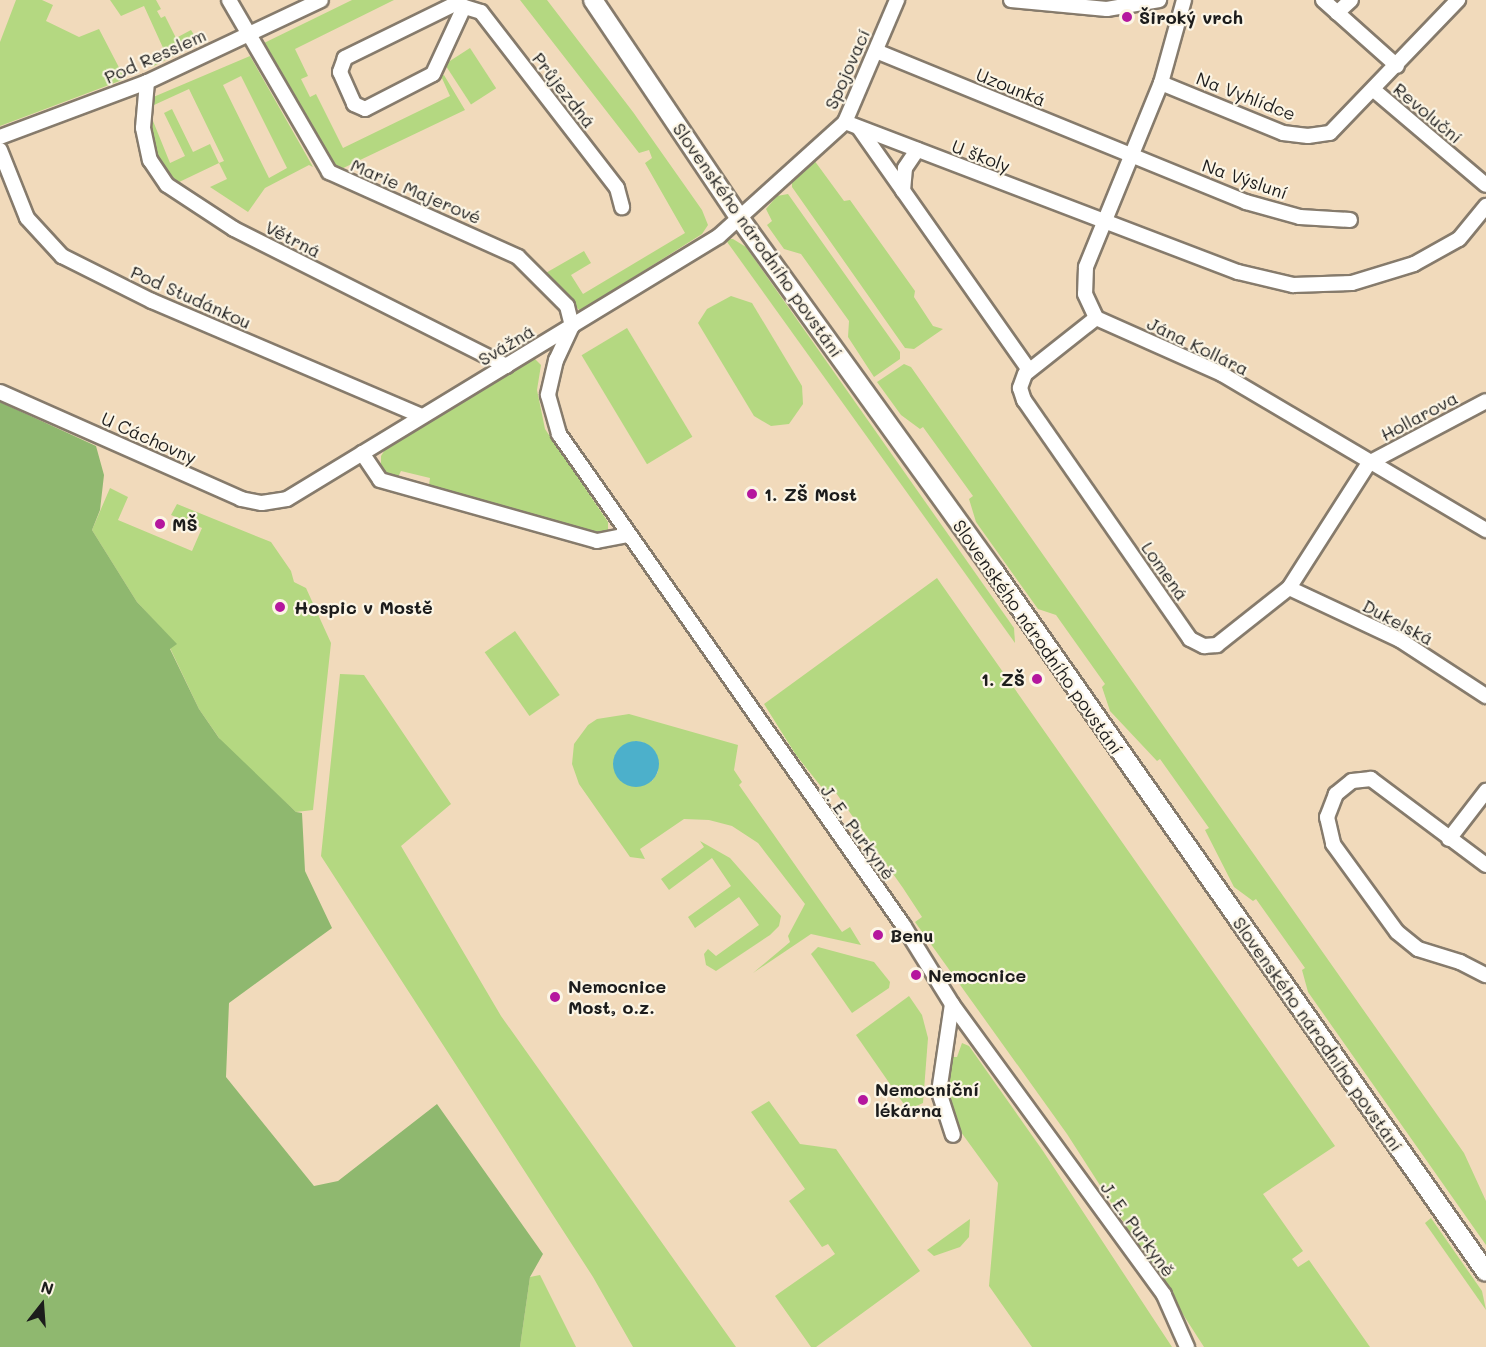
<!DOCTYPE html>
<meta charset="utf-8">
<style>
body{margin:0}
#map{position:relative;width:1486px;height:1347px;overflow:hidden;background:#f1dabb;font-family:Mali,sans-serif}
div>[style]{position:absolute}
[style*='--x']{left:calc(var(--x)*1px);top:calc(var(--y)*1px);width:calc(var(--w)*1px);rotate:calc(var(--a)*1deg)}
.green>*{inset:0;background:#b4d881;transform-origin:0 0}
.forest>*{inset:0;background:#8fb86f}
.water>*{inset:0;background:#4cb0cb}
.round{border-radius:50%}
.roads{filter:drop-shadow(2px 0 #867b6c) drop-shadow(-2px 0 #867b6c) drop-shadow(0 2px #867b6c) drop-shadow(0 -2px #867b6c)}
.minor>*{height:14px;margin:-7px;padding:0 7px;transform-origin:7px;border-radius:7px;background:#fff}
.tertiary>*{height:18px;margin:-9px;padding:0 9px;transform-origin:9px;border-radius:9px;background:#fff}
.dots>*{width:16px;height:16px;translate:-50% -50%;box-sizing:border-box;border:3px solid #fcf5e5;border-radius:50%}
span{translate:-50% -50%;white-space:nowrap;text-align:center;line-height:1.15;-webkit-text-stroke:4.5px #fcf5e5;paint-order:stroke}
.poi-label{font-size:18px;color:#1c1c1c;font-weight:700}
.left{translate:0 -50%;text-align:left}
.right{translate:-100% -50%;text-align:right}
.street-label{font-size:18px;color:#1c1c1c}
.north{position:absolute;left:12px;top:1275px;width:60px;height:60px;-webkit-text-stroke:4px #fcf5e5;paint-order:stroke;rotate:17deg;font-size:16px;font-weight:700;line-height:24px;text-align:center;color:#1c1c1c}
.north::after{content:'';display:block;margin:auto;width:21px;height:27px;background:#1c1c1c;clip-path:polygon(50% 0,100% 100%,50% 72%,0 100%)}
</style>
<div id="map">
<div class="green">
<i style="clip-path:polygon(16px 0,42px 0,53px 5px,46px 21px,79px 37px,99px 29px,125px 79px,0 126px,0 42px)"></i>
<i style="clip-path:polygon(110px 0,156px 0,161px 9px,157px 11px,161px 18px,165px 16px,176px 38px,191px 30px,199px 43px,152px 67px,147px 57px,164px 50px,144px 6px,121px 16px)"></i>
<i style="clip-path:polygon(352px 0,394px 0,295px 49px,308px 76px,301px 79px,310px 97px,316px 94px,343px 148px,450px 96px,441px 76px,444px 75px,465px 110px,337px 171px,262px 44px)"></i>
<i style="clip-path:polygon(520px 0,547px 0,633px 112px,702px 210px,708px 225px,702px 234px,580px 311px,544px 274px,584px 251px,591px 263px,571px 275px,583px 294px,685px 233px,645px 163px,652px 158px,649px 150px,639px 153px)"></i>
<i style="left:470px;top:48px;width:48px;height:30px;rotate:57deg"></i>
<i style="clip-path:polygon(evenodd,250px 56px,313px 167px,309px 165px,265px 188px,248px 212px,210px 187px,227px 179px,219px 163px,175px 184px,160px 167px,147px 131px,151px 98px,250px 56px,241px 76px,287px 168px,269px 178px,223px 85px,241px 76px,250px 56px,189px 89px,224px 161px,219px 163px,210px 144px,193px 152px,172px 109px,164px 113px,185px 156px,170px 163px,151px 116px,154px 105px,189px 89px)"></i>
<i style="clip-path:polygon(814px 160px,844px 201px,850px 200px,915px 291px,914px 297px,933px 326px,943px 329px,914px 349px,905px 348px,792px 187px,792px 180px)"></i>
<i style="clip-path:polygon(788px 194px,900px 352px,900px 359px,874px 377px,848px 337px,849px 321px,801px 254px,784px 249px,767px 225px,772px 221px,766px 209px,777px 196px)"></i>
<i style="clip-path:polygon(725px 239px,733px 239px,746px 247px,1014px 628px,1015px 643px)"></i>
<i style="clip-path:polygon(731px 296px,752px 303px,802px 386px,803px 404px,789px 424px,771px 426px,754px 416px,698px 323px,707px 309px)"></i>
<i style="left:627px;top:328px;width:127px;height:53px;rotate:59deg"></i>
<i style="clip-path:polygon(533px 357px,541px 365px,537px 390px,545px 429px,608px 522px,608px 532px,599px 535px,434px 492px,429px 485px,430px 478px,401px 471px,398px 477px,389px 476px,381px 467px,381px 456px,388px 445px)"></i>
<i style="clip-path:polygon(904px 364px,911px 367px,1464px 1153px,1486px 1201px,1486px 1245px,1308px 992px,1302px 970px,1305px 968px,1256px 899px,1253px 901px,1234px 887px,1205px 830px,1209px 828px,1160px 759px,1157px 761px,1110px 711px,1102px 687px,1105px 684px,1056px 615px,1038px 609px,976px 522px,969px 499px,973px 496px,923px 427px,920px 429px,901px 415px,877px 382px)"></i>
<i style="clip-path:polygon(110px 488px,128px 497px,118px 520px,192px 551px,202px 528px,171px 515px,177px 504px,271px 542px,291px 571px,294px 582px,306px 588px,331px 643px,313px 810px,296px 812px,224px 745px,199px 709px,170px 648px,176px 644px,137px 602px,92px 530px)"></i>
<i style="clip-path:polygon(937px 578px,1335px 1146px,1263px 1194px,1303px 1251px,1292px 1259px,1298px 1267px,1309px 1260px,1370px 1347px,1204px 1347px,1067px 1134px,915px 922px,922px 917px,903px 888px,834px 790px,827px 794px,796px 755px,764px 704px)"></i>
<i style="left:515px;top:631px;width:78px;height:37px;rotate:55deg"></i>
<i style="clip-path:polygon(340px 674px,364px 675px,451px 804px,401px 846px,501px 1016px,736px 1347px,633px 1347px,593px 1277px,321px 856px)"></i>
<i style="clip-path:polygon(evenodd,629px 714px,738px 745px,734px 770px,742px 782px,739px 785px,842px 932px,850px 927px,861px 945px,811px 934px,753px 973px,790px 942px,788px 936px,805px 904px,758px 843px,732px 826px,709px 820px,684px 819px,640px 849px,645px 859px,630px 857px,579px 784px,572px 764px,574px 744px,588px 725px,597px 719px,629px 714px,635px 741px,643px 742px,658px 772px,652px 781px,613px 763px,616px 753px,635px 741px)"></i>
<i style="clip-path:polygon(700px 841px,730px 858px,781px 916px,779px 926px,770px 935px,716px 971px,706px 965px,704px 954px,708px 949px,716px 956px,759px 925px,739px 897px,695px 928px,688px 917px,731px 886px,712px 858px,669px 890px,661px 879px,704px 847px)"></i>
<i style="clip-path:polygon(818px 947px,874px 962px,890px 982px,889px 988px,852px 1013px,811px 954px)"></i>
<i style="clip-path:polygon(909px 996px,922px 1015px,928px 1038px,923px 1103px,908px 1110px,856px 1035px)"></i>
<i style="clip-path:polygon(962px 1043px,969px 1046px,1043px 1151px,1172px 1347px,1032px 1347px,989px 1286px,998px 1183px,958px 1128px,947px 1097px,950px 1057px,957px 1057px)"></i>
<i style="clip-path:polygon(769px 1101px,800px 1144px,836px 1149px,920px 1271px,816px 1347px,811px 1347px,775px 1296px,835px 1254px,828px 1244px,822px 1247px,789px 1201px,805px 1189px,751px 1112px)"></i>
<i style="clip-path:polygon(1431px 1218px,1482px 1291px,1486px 1310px,1425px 1223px)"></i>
<i style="clip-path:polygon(970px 1219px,969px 1237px,960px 1247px,934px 1256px,927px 1250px)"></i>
<i style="clip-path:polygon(540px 1275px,576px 1347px,520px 1347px,530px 1277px)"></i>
</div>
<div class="forest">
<i style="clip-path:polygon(0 402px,96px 446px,104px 475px,100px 510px,92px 530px,137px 602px,177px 644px,170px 649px,199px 709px,219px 738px,296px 812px,302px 813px,305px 871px,332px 928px,229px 1003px,226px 1077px,314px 1186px,338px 1181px,437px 1104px,543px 1254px,530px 1277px,520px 1347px,0 1347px)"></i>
</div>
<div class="water">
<i class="round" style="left:613px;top:741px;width:46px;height:46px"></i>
</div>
<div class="roads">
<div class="minor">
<i style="--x:229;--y:0;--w:199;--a:59.8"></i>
<i style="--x:329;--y:172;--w:207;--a:24.2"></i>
<i style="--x:518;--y:257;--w:69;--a:45"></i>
<i style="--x:567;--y:306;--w:21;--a:76"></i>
<i style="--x:1011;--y:0;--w:96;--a:5.4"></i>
<i style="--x:1107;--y:9;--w:53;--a:-9.8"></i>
<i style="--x:1184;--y:0;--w:86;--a:105.5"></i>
<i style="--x:1161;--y:83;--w:199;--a:112.2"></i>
<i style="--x:1086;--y:267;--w:27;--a:92"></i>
<i style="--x:1085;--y:294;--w:26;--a:65"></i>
<i style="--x:1096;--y:318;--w:138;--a:24"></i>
<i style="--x:1222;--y:374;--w:307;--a:30.6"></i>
<i style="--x:1323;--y:0;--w:99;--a:41.7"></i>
<i style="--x:455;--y:4;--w:123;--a:153.9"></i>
<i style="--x:345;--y:58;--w:15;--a:110"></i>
<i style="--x:340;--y:72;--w:35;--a:66"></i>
<i style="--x:354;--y:104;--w:12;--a:24"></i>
<i style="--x:365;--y:109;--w:76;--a:-27.2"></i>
<i style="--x:433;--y:74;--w:74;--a:-65.2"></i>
<i style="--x:455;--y:4;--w:27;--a:17"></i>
<i style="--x:481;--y:12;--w:222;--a:52.3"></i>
<i style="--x:617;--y:188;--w:20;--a:75"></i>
<i style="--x:1337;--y:13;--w:19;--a:-43"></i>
<i style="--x:876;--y:51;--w:400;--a:22.2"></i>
<i style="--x:1246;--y:202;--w:56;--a:15.5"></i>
<i style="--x:1300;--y:217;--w:50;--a:3.4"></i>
<i style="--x:147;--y:82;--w:46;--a:95"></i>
<i style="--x:143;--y:128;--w:33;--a:78"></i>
<i style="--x:150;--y:160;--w:30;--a:56"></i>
<i style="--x:167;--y:185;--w:80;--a:33.3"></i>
<i style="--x:234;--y:229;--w:305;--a:26.7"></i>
<i style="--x:1161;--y:83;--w:132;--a:22.3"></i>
<i style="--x:1283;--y:133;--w:25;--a:7"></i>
<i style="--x:1308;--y:136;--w:22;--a:-8"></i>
<i style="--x:1330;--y:133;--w:185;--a:-46.1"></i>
<i style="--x:1375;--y:91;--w:145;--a:40.3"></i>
<i style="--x:845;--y:122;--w:421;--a:20.9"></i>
<i style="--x:1238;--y:272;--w:57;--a:13.3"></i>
<i style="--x:1293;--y:285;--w:59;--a:-1.9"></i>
<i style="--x:1352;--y:283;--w:65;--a:-17"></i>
<i style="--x:1414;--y:264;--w:51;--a:-29.1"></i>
<i style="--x:1459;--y:239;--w:43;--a:-50.7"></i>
<i style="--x:859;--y:128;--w:296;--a:54.9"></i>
<i style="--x:0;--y:137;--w:157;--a:-20.5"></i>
<i style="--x:147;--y:82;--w:192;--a:-25.2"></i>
<i style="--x:0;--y:150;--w:73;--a:68.3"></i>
<i style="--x:27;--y:218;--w:52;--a:47.4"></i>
<i style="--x:62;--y:256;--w:101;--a:26.6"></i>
<i style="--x:152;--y:301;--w:293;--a:23.1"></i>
<i style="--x:903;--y:191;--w:23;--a:-85"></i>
<i style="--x:905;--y:168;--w:22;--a:-56"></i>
<i style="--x:1096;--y:318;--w:90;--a:141.7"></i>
<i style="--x:1025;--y:374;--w:15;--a:110"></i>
<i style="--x:1020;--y:388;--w:13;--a:72"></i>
<i style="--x:1024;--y:400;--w:291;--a:55.2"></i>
<i style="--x:1190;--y:639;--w:16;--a:27"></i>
<i style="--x:1204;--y:646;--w:13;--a:-4"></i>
<i style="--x:1217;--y:645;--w:92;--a:-38.4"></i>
<i style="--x:1289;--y:588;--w:148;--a:-57.4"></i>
<i style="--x:1369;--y:463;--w:132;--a:-27.9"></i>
<i style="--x:572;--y:326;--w:38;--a:115"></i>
<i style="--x:556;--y:360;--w:36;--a:103"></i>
<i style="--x:548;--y:395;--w:41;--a:74.2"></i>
<i style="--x:559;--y:434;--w:600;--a:54.98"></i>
<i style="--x:903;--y:925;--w:93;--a:58.2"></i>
<i style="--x:952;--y:1004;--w:360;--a:53.9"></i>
<i style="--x:1164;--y:1295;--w:57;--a:66.1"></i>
<i style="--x:0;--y:392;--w:264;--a:23.9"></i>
<i style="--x:241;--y:499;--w:21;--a:11"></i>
<i style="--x:262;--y:503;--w:25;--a:-9"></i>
<i style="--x:287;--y:499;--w:506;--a:-31.33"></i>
<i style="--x:719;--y:236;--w:170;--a:-42.1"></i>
<i style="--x:845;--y:122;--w:133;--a:-66.9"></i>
<i style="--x:362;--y:453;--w:32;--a:56"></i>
<i style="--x:380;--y:480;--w:225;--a:15.7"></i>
<i style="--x:597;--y:541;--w:32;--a:-11"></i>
<i style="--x:1289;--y:588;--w:123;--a:25.1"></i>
<i style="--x:1400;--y:640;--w:103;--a:33.1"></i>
<i style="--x:1449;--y:839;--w:61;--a:-52.4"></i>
<i style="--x:1486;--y:865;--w:144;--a:-143.2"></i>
<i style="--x:1371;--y:779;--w:19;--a:174"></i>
<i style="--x:1352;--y:781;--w:21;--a:141"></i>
<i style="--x:1336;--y:794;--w:25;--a:111"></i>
<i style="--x:1327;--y:817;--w:28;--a:77"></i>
<i style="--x:1333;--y:844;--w:109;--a:54"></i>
<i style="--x:1397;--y:932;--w:27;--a:39"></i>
<i style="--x:1418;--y:949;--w:44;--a:17.2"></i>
<i style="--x:1460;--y:962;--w:29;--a:27"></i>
<i style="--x:952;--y:1004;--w:89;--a:98.4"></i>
<i style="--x:939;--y:1092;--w:45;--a:72"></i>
</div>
<div class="tertiary">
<i style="--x:593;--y:0;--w:260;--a:56.1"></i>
<i style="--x:738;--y:216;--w:438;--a:54.2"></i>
<i style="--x:994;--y:571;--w:856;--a:54.94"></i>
</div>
</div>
<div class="dots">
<i style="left:1127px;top:17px;background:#b5179e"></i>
<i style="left:752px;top:494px;background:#b5179e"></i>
<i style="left:160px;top:524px;background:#b5179e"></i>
<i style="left:280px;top:607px;background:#b5179e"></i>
<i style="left:1037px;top:679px;background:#b5179e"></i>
<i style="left:878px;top:935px;background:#b5179e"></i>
<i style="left:916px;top:975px;background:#b5179e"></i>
<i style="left:555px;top:997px;background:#b5179e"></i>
<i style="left:863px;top:1100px;background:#b5179e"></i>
</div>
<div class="poi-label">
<span class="left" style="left:1139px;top:17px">Široký vrch</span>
<span class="left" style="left:764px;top:494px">1. ZŠ Most</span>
<span class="left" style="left:172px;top:524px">MŠ</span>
<span class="left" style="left:294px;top:607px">Hospic v Mostě</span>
<span class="right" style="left:1025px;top:679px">1. ZŠ</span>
<span class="left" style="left:890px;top:935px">Benu</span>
<span class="left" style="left:928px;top:975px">Nemocnice</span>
<span class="left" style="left:568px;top:997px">Nemocnice<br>Most, o.z.</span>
<span class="left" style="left:875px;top:1100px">Nemocniční<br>lékárna</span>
</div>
<div class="street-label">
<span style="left:155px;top:56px;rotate:-24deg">Pod Resslem</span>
<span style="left:847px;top:69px;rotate:-66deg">Spojovací</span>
<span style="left:1011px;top:87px;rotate:22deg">Uzounká</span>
<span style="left:564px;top:90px;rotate:52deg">Průjezdná</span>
<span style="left:1246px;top:96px;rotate:21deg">Na Vyhlídce</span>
<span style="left:1428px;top:113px;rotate:40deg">Revoluční</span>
<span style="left:981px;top:156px;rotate:21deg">U školy</span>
<span style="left:1245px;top:179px;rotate:19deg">Na Výsluní</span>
<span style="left:416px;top:191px;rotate:23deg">Marie Majerové</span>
<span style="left:293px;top:239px;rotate:27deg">Větrná</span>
<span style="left:758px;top:240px;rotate:55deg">Slovenského národního povstání</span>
<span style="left:191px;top:297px;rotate:24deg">Pod Studánkou</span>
<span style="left:506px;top:345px;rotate:-31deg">Svážná</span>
<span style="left:1198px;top:346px;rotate:26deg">Jána Kollára</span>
<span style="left:1419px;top:416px;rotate:-28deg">Hollarova</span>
<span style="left:149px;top:438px;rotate:24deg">U Cáchovny</span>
<span style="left:1165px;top:571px;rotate:55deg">Lomená</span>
<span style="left:1398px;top:622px;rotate:28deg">Dukelská</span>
<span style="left:1038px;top:637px;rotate:55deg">Slovenského národního povstání</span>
<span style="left:858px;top:832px;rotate:54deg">J. E. Purkyně</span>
<span style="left:1318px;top:1034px;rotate:55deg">Slovenského národního povstání</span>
<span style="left:1138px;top:1229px;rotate:54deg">J. E. Purkyně</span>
</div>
<div class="north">N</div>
</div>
